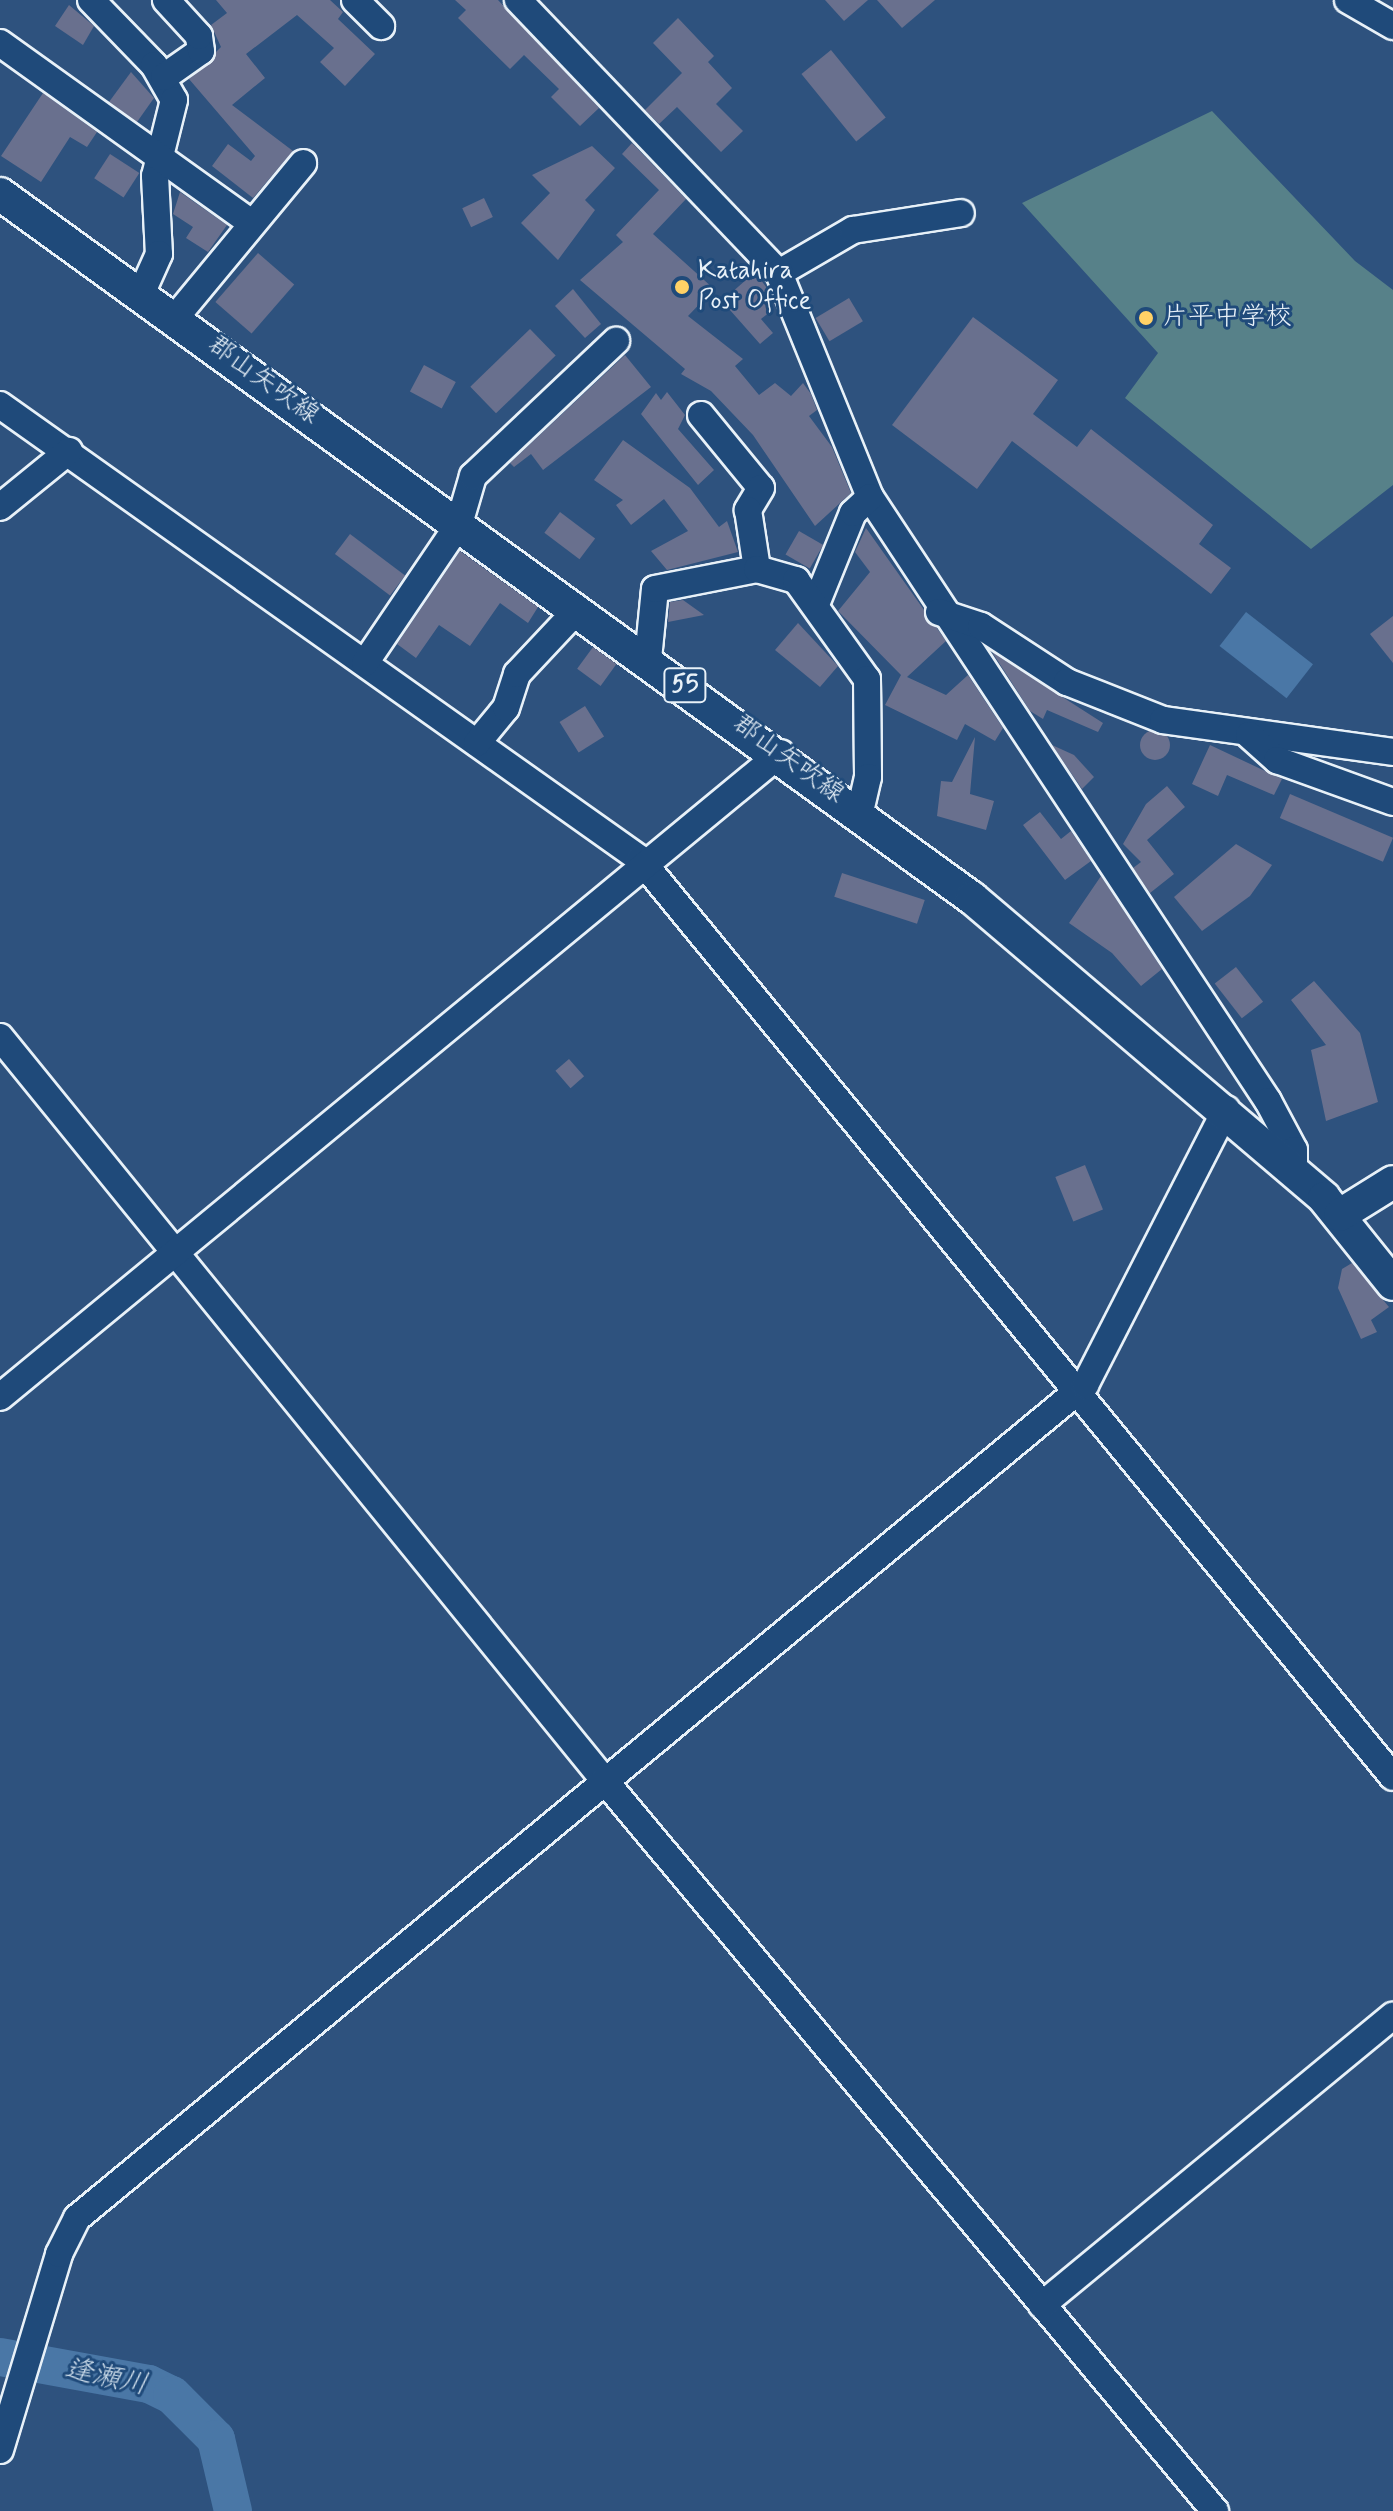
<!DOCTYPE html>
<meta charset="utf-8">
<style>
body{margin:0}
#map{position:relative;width:1393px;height:2511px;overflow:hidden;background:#2e527e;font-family:Mynerve,"Klee One",sans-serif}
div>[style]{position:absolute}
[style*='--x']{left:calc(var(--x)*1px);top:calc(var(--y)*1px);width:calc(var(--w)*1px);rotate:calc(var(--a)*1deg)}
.green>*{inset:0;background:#578189}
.water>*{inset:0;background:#4a77a6;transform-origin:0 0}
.river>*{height:38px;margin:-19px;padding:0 19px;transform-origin:19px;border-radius:19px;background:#4a77a6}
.building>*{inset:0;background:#69708e;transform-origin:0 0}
.round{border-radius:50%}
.roads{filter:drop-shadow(2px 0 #e8f1f8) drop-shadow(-2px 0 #e8f1f8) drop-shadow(0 2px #e8f1f8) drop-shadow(0 -2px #e8f1f8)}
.minor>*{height:26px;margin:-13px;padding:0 13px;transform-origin:13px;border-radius:13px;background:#1f4a7a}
.major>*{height:32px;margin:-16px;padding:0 16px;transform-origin:16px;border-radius:16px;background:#1f4a7a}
.dots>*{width:22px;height:22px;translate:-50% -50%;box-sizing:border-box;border:4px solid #1f4a7a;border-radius:50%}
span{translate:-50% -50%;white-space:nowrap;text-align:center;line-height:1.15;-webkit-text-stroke:6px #1f4a7a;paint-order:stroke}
.shield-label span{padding:2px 6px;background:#1f4a7a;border:2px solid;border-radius:6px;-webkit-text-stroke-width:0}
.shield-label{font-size:24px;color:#e8f1f8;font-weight:700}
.poi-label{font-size:26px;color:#e8f1f8}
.left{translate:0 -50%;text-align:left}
.street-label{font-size:26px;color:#e8f1f8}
.water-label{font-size:28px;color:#d0dfec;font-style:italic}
</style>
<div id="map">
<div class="green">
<i style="clip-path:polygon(1212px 111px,1355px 261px,1393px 290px,1393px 485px,1311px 549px,1125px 398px,1158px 353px,1022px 203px)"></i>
</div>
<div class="water">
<i style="left:1246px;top:612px;width:85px;height:43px;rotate:38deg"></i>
</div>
<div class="river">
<i style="--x:0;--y:2357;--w:151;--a:10.3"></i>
<i style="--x:149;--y:2384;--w:25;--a:26"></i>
<i style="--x:172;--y:2395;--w:62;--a:45"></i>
<i style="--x:216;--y:2439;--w:74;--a:76.7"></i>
</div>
<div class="building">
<i style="clip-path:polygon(216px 0,330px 0,343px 12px,338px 19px,375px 54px,345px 86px,320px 62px,334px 48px,297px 15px,246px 54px,265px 78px,232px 105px,293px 151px,253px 198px,212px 166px,228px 144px,251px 161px,255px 156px,189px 79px,221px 47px,211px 25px,227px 13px)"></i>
<i style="clip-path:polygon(455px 0,498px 0,599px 108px,580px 126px,551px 97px,559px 89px,524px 55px,510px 69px,458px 18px,466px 10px)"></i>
<i style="clip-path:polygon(825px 0,868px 0,844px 21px)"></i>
<i style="clip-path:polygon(877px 0,935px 0,902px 28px)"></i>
<i style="clip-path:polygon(69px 5px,94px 26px,83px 45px,55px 26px)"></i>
<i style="clip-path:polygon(678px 18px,714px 56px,708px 62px,732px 88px,716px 104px,743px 131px,721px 152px,677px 107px,659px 124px,645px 110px,682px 73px,653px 43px)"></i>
<i style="left:831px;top:50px;width:87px;height:38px;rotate:51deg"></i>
<i style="clip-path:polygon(131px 72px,154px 98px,137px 122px,109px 102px)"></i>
<i style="clip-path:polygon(43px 93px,97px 132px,87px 147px,70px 137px,41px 182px,1px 156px)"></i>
<i style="clip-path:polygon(632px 143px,686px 199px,653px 234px,714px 289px,688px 316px,743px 359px,735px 366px,759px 395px,775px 383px,791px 396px,803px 383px,811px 394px,817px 410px,809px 416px,832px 447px,851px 493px,815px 526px,753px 435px,711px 391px,681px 374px,685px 369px,580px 280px,623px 242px,616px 235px,659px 190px,622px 154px)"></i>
<i style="clip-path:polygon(592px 146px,615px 168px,585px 200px,595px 210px,558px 260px,521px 223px,550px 193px,532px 175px)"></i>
<i style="left:110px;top:154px;width:35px;height:29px;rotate:33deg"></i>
<i style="clip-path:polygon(180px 192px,227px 225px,208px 252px,186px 238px,193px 227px,173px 214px)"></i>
<i style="left:484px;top:198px;width:21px;height:24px;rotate:65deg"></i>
<i style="left:258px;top:253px;width:48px;height:65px;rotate:41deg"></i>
<i style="clip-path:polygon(755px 272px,769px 291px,760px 299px,771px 311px,761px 319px,773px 333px,760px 344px,722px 301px)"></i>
<i style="clip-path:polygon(573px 289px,601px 324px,585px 338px,555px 306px)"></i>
<i style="left:849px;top:298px;width:27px;height:39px;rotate:59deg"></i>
<i style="clip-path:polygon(973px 317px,1058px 380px,1033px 414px,1077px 447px,1091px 429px,1213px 525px,1199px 544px,1231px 568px,1211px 594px,1012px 441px,977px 489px,892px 425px)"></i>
<i style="left:530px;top:329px;width:37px;height:83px;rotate:46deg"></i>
<i style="clip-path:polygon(625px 355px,651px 387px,543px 470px,531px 454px,514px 467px,510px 463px)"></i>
<i style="left:424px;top:365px;width:36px;height:30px;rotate:28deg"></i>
<i style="clip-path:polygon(667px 392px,685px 415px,678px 429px,714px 470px,698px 485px,641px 414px,656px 393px,661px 400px)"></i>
<i style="clip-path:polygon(623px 440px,690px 488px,719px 527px,727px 521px,738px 552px,667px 570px,651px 551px,688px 531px,664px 499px,631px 525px,616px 505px,623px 500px,594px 480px)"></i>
<i style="left:560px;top:512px;width:44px;height:26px;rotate:37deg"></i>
<i style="clip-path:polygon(866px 528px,946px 641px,907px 677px,946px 695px,968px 675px,1003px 728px,995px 741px,965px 724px,957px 740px,885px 705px,901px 675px,838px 611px,870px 572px,855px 552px)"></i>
<i style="left:799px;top:531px;width:28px;height:27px;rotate:30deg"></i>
<i style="left:350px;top:534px;width:69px;height:25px;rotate:37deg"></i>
<i style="clip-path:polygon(460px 551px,538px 607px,528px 623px,500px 603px,470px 646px,439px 625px,416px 658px,397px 644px)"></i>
<i style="clip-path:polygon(683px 600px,704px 615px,668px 622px,670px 602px)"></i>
<i style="clip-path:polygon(1393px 616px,1393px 663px,1370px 634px)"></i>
<i style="clip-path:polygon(798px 623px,838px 666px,820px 687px,775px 650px)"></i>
<i style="left:593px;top:647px;width:29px;height:27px;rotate:36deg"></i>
<i style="clip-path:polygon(992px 652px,1103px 723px,1098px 732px,1047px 710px,1043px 719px,1030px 711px)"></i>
<i style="left:585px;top:706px;width:36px;height:30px;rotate:58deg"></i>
<i class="round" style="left:1140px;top:730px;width:30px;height:30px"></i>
<i style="clip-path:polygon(975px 737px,970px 794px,994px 801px,986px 830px,937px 816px,941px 781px,952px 782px)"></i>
<i style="clip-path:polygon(1052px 745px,1074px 755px,1094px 777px,1082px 789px)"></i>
<i style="clip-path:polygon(1210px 745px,1282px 779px,1274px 795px,1227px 775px,1218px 796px,1192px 784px)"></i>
<i style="clip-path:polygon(1167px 786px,1185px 807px,1147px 840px,1174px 874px,1150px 893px,1133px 868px,1141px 862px,1123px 844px,1146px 804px)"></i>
<i style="left:1290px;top:794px;width:112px;height:26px;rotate:23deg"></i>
<i style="clip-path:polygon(1040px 812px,1061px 839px,1071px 831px,1091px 861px,1065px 880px,1023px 825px)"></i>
<i style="clip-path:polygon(1236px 844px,1272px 865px,1250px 896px,1202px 931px,1174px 897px)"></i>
<i style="left:842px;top:873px;width:87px;height:25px;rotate:18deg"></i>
<i style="clip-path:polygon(1101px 876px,1162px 969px,1141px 986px,1112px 953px,1069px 923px)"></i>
<i style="left:1236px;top:967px;width:44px;height:27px;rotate:52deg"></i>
<i style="clip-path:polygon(1314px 981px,1360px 1033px,1378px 1102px,1326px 1121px,1311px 1050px,1326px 1045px,1291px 1000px)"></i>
<i style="left:569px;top:1059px;width:23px;height:18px;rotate:49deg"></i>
<i style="left:1085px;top:1165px;width:48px;height:32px;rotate:68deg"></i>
<i style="clip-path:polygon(1352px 1263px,1389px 1307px,1371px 1320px,1377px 1332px,1361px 1339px,1338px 1288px,1342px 1269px)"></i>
</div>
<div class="roads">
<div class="minor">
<i style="--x:91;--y:0;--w:91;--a:45.9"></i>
<i style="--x:154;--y:65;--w:40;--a:60.3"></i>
<i style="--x:174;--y:100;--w:78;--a:104"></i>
<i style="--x:155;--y:176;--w:78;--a:87.1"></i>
<i style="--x:159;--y:254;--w:44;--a:114.2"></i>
<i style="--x:355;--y:0;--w:37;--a:45"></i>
<i style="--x:518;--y:0;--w:378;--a:46.3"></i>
<i style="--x:779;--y:273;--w:242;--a:67.9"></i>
<i style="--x:870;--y:497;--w:723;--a:56.62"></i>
<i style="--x:1268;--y:1101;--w:55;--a:62"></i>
<i style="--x:1294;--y:1150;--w:22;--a:90"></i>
<i style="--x:1348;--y:0;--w:52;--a:30"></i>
<i style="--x:0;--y:43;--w:309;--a:35.6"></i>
<i style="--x:164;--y:77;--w:45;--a:-35.1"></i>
<i style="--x:201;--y:51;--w:15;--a:-98"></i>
<i style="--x:199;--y:36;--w:49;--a:-132.5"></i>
<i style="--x:779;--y:273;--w:86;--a:-30.2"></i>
<i style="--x:853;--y:230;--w:109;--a:-8.9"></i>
<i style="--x:175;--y:318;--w:201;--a:-50.4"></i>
<i style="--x:0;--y:405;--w:785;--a:35.35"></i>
<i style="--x:640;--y:859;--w:1187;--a:50.64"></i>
<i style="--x:701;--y:415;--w:94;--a:50.6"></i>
<i style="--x:761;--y:488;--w:26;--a:121"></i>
<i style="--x:748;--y:510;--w:60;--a:81.3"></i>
<i style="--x:0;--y:507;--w:89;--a:-39.1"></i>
<i style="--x:816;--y:604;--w:98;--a:-67.9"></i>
<i style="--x:853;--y:513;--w:23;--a:-43"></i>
<i style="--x:939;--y:612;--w:44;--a:18.4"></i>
<i style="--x:981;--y:626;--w:103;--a:33.1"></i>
<i style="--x:1067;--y:682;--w:103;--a:21.6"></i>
<i style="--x:1163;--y:720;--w:232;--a:7.9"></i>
<i style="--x:648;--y:659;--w:70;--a:-84.3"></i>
<i style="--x:655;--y:589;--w:104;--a:-11.1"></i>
<i style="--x:757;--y:569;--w:41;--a:15.8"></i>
<i style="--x:796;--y:580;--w:122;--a:54.4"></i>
<i style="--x:867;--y:679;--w:98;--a:89.4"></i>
<i style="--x:868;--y:777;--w:37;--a:103"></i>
<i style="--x:365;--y:663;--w:168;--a:-55.9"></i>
<i style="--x:459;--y:524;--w:50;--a:-73.7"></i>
<i style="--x:473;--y:476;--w:197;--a:-43.4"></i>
<i style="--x:1249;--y:735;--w:38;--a:42"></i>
<i style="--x:1277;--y:760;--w:123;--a:19.9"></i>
<i style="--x:477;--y:743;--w:45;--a:-50.4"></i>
<i style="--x:506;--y:708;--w:36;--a:-72"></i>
<i style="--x:517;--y:674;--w:89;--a:-46.8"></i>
<i style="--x:0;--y:1037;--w:958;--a:50.89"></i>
<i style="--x:604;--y:1780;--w:953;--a:50.11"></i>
<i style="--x:0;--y:1397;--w:1012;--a:-39.51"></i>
<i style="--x:1042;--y:2305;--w:455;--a:-39.5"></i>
<i style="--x:0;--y:2450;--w:205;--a:-73.2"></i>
<i style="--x:59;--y:2254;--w:40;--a:-63.4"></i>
<i style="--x:77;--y:2218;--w:1308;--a:-39.57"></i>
<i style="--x:1085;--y:1385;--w:310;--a:-62.9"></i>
</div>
<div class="major">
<i style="--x:0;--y:194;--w:1200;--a:35.92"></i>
<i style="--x:972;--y:898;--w:462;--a:40.4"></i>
<i style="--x:1324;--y:1198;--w:110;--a:51.3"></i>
<i style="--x:1340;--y:1215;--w:62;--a:-31.9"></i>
</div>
</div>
<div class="dots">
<i style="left:682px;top:287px;background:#ffd166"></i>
<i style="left:1146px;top:318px;background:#ffd166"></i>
</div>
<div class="shield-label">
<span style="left:685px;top:685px">55</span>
</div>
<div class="poi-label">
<span class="left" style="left:698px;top:287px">Katahira<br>Post Office</span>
<span class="left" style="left:1162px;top:318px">片平中学校</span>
</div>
<div class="street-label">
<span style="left:263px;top:381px;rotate:36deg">郡山矢吹線</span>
<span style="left:788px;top:760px;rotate:36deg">郡山矢吹線</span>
</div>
<div class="water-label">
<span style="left:106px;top:2378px;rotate:12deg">逢瀬川</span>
</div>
</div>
